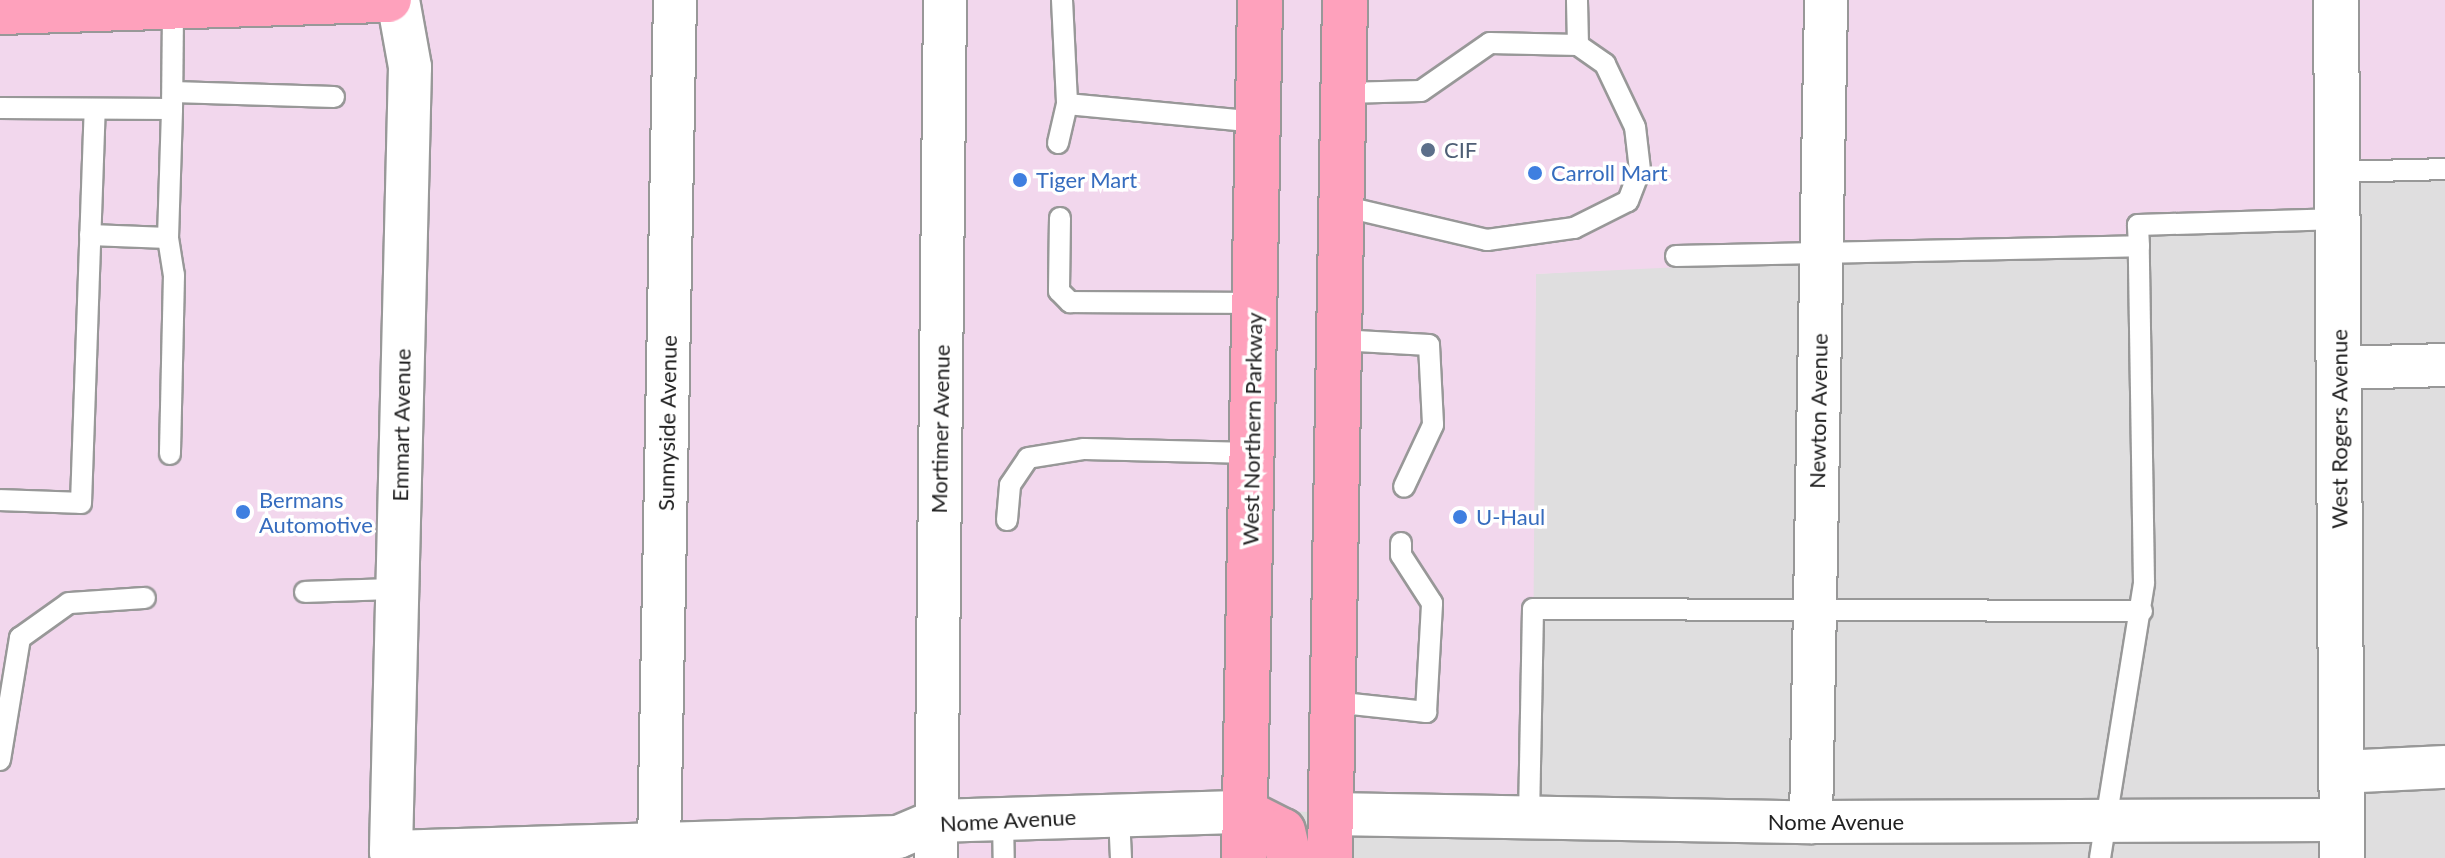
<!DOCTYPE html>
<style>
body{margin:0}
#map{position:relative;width:2445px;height:858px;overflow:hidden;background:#f2e8ea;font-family:Lato,sans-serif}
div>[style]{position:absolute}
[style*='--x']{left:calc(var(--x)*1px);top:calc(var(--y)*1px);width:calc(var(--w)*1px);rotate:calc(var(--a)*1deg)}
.residential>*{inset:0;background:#dfdedf}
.commercial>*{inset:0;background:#f2d7ed}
.roads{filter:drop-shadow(2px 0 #989898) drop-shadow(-2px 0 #989898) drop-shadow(0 2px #989898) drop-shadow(0 -2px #989898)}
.service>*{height:20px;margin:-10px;padding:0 10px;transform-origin:10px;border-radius:10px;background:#fff}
.minor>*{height:42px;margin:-21px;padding:0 21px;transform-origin:21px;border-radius:21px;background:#fff}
.tertiary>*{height:44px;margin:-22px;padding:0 22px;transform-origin:22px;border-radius:22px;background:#fff}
.primary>*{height:44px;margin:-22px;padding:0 22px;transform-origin:22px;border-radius:22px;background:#fea1bc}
.dots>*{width:22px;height:22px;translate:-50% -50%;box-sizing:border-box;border:4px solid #fff;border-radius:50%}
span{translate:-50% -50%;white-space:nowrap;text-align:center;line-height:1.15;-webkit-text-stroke:7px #fff;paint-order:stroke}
.service-label{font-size:22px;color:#4e5e75}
.left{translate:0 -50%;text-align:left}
.shop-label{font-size:22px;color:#366cbe}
.street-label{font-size:22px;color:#212121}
</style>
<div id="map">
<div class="residential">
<i style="clip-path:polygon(2445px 173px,2445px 858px,1279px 858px,1280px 811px,1537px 635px,1530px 597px,1536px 274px,1782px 259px,2141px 221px,2336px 176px)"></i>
</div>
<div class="commercial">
<i style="clip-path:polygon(0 0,2445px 0,2445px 173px,2337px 176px,2337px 216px,2141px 221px,2141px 245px,1536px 274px,1532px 819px,1281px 811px,1279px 858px,935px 858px,938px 823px,494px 858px,0 858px)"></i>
</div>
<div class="roads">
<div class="service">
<i style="--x:1062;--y:0;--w:104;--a:87.2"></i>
<i style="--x:1067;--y:104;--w:192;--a:5.4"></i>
<i style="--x:173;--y:92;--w:161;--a:1.8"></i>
<i style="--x:1344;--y:93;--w:77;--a:-1.5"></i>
<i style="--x:1421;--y:91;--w:84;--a:-34.8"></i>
<i style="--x:1490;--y:43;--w:88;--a:1.3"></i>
<i style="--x:0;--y:108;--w:172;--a:0.3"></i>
<i style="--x:172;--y:109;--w:103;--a:-89.4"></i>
<i style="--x:1058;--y:143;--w:40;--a:-77"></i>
<i style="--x:2340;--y:172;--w:105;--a:-1.6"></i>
<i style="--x:1342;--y:206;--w:149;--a:13.2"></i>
<i style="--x:1487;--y:240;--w:88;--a:-7.9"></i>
<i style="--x:1574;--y:228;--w:60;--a:-26.6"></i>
<i style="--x:1628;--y:201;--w:33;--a:-69"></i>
<i style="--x:1640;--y:170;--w:43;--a:-96.6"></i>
<i style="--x:1635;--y:127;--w:70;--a:-115.5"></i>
<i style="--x:1605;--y:64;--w:33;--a:-145"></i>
<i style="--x:1578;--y:45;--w:45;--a:-91.3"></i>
<i style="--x:1060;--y:218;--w:73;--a:90.8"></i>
<i style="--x:1059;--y:291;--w:16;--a:45"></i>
<i style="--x:1070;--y:302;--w:185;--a:0.3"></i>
<i style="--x:90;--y:235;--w:78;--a:2.2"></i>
<i style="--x:168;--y:238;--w:129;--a:-88.2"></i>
<i style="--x:168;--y:238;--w:37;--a:81"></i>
<i style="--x:174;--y:275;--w:179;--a:91.3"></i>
<i style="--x:1676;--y:256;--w:463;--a:-1.2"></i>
<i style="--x:2139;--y:246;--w:21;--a:-93"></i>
<i style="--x:2138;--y:225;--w:202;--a:-1.7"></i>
<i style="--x:1339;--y:340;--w:90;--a:3.2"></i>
<i style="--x:1429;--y:345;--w:80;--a:87.1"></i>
<i style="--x:1433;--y:425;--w:68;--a:115.1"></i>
<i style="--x:0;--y:500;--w:81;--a:2.1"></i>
<i style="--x:81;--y:503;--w:394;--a:-88"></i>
<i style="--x:1007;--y:520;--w:35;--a:-85"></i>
<i style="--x:1010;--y:485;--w:32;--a:-56"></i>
<i style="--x:1028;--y:458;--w:57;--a:-9.1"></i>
<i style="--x:1084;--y:449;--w:168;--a:1.4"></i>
<i style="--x:305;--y:592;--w:92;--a:-1.9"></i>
<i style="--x:1333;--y:702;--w:94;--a:6.1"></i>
<i style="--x:1426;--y:712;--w:109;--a:-86.8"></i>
<i style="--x:1432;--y:603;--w:57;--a:-122.9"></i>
<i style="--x:1401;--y:555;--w:12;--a:-90"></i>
<i style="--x:0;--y:760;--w:124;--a:-80.7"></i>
<i style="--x:20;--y:638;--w:60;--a:-35.5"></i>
<i style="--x:69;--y:603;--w:76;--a:-3.8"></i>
<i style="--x:1119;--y:816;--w:42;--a:87.3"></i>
<i style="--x:1529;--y:818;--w:209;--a:-88.9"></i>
<i style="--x:1533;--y:609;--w:609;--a:0.19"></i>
<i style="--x:1003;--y:819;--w:39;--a:89"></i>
<i style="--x:2100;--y:858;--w:278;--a:-80.9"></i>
<i style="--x:2144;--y:583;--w:337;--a:-90.9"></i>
</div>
<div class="minor">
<i style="--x:398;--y:0;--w:68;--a:79.8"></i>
<i style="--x:410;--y:67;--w:785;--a:91.39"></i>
<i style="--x:391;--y:852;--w:507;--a:-1.69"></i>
<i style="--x:898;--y:837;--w:41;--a:-22.8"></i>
<i style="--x:936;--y:821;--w:309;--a:-1.7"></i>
<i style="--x:2339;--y:368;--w:106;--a:-1.6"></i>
<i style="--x:2341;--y:772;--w:104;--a:-2.8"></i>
<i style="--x:1331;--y:814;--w:480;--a:1"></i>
<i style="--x:1811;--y:822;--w:531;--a:-0.22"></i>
<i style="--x:1811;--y:822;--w:822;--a:-88.95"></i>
<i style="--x:659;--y:847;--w:847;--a:-88.92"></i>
<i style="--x:936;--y:858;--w:858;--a:-89.4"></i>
</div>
<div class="tertiary">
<i style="--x:2336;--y:0;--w:858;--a:89.6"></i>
</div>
<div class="primary">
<i style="--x:0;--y:12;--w:389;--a:-1.8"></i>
<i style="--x:1245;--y:812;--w:42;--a:26.6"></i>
<i style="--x:1283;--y:831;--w:28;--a:77"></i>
<i style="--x:1244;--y:858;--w:858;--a:-88.93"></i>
<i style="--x:1330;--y:858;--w:858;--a:-89"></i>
</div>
</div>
<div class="dots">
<i style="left:1428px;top:150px;background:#5c6f8a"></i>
<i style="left:1535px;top:173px;background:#3f7fe0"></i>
<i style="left:1020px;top:180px;background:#3f7fe0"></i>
<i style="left:243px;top:512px;background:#3f7fe0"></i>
<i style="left:1460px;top:517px;background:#3f7fe0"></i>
</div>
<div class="service-label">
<span class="left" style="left:1444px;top:150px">CIF</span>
</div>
<div class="shop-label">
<span class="left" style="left:1551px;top:173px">Carroll Mart</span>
<span class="left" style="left:1036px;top:180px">Tiger Mart</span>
<span class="left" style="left:259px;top:512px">Bermans<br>Automotive</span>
<span class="left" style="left:1476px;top:517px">U-Haul</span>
</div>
<div class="street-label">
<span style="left:1818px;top:411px;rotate:-89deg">Newton Avenue</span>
<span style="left:667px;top:423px;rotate:-89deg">Sunnyside Avenue</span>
<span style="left:401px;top:425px;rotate:-89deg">Emmart Avenue</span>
<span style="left:940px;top:429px;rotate:-89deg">Mortimer Avenue</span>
<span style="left:1252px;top:429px;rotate:-89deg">West Northern Parkway</span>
<span style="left:2339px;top:429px;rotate:-90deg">West Rogers Avenue</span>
<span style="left:1008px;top:820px;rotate:-3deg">Nome Avenue</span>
<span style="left:1836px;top:822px">Nome Avenue</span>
</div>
</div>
